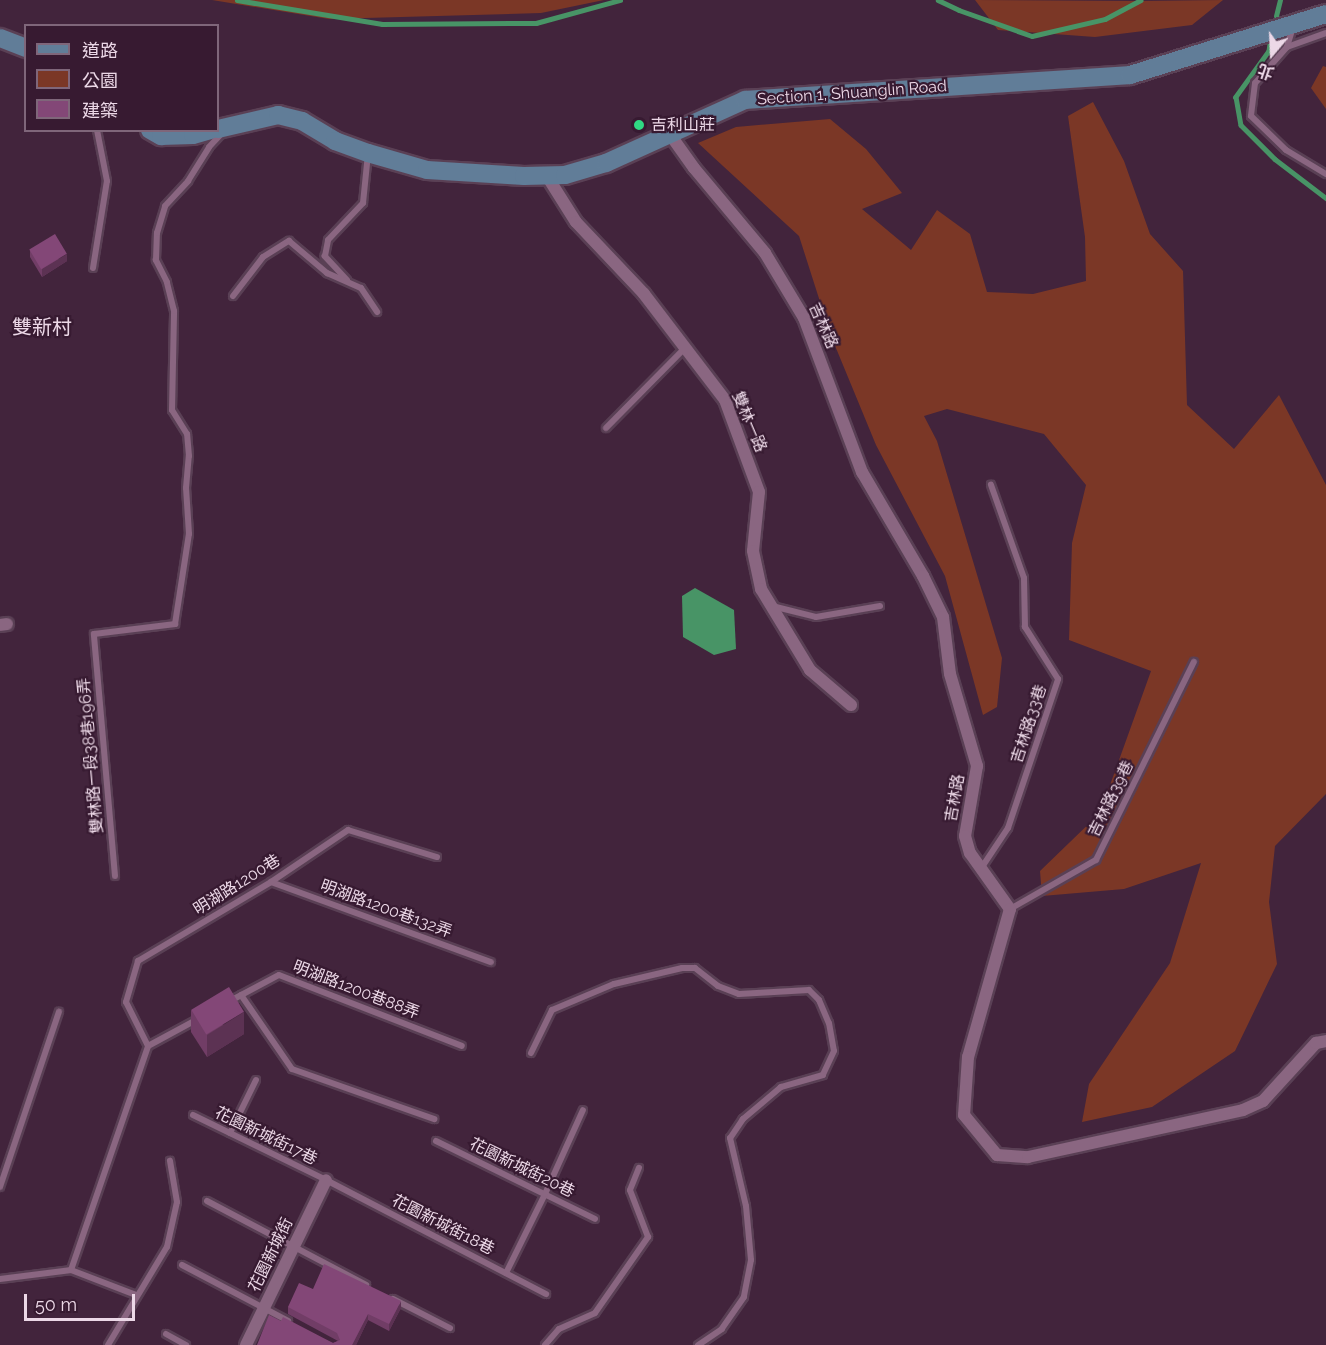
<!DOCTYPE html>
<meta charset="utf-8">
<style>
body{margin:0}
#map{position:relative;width:1326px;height:1345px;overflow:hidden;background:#42243c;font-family:Raleway,"Noto Sans TC",sans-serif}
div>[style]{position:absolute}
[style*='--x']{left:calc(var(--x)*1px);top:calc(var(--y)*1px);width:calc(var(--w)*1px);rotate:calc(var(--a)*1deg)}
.green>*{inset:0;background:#7b3726}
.water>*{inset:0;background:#489466}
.stream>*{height:4.5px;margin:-2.25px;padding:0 2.25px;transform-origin:2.25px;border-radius:2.25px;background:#489466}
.roads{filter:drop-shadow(2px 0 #5a4055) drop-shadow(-2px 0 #5a4055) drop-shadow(0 2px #5a4055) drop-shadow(0 -2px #5a4055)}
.lane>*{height:6px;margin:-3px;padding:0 3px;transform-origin:3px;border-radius:3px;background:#8a6681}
.street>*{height:12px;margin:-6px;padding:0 6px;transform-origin:6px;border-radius:6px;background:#8a6681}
.secondary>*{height:18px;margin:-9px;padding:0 9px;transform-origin:9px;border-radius:9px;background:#617d98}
.wall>*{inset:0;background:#713d66}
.shaded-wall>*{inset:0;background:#5c3253}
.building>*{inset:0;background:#834777;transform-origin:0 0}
.dots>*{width:16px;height:16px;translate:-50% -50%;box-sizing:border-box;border:3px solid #371a31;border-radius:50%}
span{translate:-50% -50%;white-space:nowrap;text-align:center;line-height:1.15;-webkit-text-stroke:4.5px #371a31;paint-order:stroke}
.street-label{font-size:16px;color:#ecd8e7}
.poi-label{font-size:16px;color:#ecd8e7}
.left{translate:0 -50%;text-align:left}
.quarter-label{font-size:20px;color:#ecd8e7}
.legend{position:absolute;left:24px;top:24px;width:195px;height:108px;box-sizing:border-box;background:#371a31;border:2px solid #7f667a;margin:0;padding:8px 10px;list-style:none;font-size:18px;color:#ecd8e7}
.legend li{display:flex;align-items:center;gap:12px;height:30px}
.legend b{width:30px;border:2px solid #7f667a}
.north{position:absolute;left:1242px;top:24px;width:60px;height:60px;-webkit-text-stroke:4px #371a31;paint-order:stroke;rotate:199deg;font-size:16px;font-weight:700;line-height:24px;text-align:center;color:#ecd8e7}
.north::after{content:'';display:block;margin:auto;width:21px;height:27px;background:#ecd8e7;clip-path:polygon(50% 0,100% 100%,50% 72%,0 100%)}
.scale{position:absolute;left:24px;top:1294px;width:111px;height:27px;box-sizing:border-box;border:3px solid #ecd8e7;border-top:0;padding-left:8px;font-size:18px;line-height:21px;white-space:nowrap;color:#ecd8e7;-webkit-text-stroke:4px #371a31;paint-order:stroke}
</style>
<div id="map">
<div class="green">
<i style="clip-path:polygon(212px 0,604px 0,541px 13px,329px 19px)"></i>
<i style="clip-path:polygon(975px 0,1140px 1px,1223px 0,1192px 25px,1095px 37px,998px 30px)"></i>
<i style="clip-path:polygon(1323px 66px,1326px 67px,1326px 109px,1311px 88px)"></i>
<i style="clip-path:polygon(1093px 102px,1124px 161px,1150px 234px,1183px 271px,1187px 405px,1234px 449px,1279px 395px,1326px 485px,1326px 794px,1275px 846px,1269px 902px,1277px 964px,1235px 1051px,1152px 1107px,1082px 1122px,1089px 1084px,1170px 963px,1201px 863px,1124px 889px,1042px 896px,1040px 871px,1100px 813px,1151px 671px,1069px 640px,1072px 543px,1086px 485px,1044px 434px,947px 409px,924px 416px,937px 441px,1002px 658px,997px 707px,983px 715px,945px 576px,876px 445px,831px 336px,799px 236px,698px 143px,736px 127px,830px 119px,866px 149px,902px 193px,862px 209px,911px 250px,937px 210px,970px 234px,987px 292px,1033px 294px,1086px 281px,1085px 237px,1068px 116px)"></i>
</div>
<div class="water">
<i style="clip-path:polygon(695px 588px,734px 610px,736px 649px,714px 655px,683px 637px,682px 596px)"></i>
</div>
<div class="stream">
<i style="--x:237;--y:0;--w:147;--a:9.4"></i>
<i style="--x:382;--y:24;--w:154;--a:-0.4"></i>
<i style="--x:536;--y:23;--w:87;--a:-15.3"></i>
<i style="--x:938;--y:0;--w:23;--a:25"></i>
<i style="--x:959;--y:10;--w:77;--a:19.6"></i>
<i style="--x:1032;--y:36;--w:75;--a:-13.1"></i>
<i style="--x:1105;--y:19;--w:40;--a:-28"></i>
<i style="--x:1276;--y:16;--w:16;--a:-76"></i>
<i style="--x:1270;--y:44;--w:7;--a:98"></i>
<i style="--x:1269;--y:51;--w:57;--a:125.7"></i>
<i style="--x:1236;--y:97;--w:28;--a:80"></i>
<i style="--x:1241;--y:125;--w:48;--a:45"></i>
<i style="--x:1275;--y:159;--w:64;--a:37.4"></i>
</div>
<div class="roads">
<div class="lane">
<i style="--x:1293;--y:27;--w:21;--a:107"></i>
<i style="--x:1287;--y:47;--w:48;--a:131.6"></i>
<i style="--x:1255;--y:83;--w:33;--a:97"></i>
<i style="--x:1251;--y:116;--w:49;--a:44.2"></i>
<i style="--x:1286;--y:150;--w:47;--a:31"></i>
<i style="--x:1287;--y:47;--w:41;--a:-19.7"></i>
<i style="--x:93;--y:268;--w:88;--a:-80.9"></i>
<i style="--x:107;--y:181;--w:52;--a:-101.1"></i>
<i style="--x:347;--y:280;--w:33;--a:-133"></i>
<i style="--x:325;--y:256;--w:16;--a:-79"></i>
<i style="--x:328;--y:240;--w:51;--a:-46.6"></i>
<i style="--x:363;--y:203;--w:49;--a:-84.2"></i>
<i style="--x:233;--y:296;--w:49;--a:-52.4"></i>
<i style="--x:263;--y:257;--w:31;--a:-32"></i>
<i style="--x:289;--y:241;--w:50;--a:40.1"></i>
<i style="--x:327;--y:273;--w:37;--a:24"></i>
<i style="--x:361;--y:288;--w:29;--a:56"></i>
<i style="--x:606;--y:428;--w:112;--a:-45.4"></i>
<i style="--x:772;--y:606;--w:45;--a:14"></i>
<i style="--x:816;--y:617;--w:65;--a:-9.8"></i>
<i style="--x:982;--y:867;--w:47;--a:-56.3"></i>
<i style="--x:1008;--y:828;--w:157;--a:-71.4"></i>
<i style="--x:1058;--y:679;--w:62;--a:-122.4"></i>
<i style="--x:1025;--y:627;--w:49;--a:-91.2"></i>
<i style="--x:1024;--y:578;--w:99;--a:-109.5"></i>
<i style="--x:115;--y:876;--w:243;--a:-95"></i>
<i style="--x:94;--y:634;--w:82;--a:-7"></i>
<i style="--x:175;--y:624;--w:91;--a:-81.2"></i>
<i style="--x:189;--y:534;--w:46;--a:-93.7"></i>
<i style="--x:186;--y:488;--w:32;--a:-85"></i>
<i style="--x:189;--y:456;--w:22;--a:-95"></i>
<i style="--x:187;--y:434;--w:28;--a:-122"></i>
<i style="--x:172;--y:410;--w:99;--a:-88.8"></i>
<i style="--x:174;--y:311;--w:30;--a:-104"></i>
<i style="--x:167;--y:282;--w:25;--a:-117"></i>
<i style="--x:156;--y:260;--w:27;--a:-88"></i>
<i style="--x:157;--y:233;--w:28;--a:-73"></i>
<i style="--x:165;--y:206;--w:34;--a:-47"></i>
<i style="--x:188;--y:181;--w:40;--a:-58"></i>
<i style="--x:209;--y:147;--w:19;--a:-47"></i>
<i style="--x:271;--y:882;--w:234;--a:20"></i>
<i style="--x:1010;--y:909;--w:99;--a:-29.7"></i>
<i style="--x:1096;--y:860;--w:221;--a:-63.7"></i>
<i style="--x:241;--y:995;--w:90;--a:55.4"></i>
<i style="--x:292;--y:1069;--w:151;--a:19.4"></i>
<i style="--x:230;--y:1001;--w:55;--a:-28"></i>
<i style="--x:279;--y:975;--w:196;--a:21.2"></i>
<i style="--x:148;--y:1046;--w:57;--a:-28.4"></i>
<i style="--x:531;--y:1053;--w:48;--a:-64"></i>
<i style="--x:552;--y:1010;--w:67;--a:-22.8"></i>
<i style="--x:614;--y:984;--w:70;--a:-13.2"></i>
<i style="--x:682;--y:968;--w:13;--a:0"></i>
<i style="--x:695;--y:968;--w:29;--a:38"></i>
<i style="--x:718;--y:986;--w:22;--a:21"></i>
<i style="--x:739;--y:994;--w:70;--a:-3.3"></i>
<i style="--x:809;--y:990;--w:14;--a:45"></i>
<i style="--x:819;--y:1000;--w:25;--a:67"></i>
<i style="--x:829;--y:1023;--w:28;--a:80"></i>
<i style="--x:834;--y:1051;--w:26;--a:115"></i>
<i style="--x:823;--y:1075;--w:44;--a:164.1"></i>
<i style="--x:781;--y:1087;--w:50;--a:139.9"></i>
<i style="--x:743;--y:1119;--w:23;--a:124"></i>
<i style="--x:730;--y:1138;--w:70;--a:76.8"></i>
<i style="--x:746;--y:1206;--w:54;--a:84.7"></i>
<i style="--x:751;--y:1260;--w:38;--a:101"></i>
<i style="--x:744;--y:1297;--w:39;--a:125"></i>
<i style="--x:722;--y:1329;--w:29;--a:146"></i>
<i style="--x:193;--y:1115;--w:148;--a:26"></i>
<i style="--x:326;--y:1180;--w:248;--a:27.4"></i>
<i style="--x:230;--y:1133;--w:59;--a:-63.9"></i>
<i style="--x:436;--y:1141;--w:177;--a:26.1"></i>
<i style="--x:0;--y:1187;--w:185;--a:-71.4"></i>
<i style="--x:207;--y:1201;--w:180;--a:27.8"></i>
<i style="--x:182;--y:1265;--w:120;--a:27.8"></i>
<i style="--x:71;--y:1270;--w:70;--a:21"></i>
<i style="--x:506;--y:1273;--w:88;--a:-63.7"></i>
<i style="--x:545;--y:1194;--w:92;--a:-65.7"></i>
<i style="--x:0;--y:1279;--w:72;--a:-7.2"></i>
<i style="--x:71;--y:1270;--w:237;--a:-71"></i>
<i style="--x:148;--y:1046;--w:49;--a:-116.6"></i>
<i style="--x:126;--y:1002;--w:43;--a:-73.7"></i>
<i style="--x:138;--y:961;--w:155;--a:-30.7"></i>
<i style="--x:271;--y:882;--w:93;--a:-34"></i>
<i style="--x:348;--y:830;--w:93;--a:16.9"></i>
<i style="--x:393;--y:1299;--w:64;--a:27"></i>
<i style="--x:166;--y:1334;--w:23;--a:29"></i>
<i style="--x:108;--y:1345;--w:114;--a:-59"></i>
<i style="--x:167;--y:1247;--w:46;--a:-77.5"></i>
<i style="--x:177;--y:1202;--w:42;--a:-99.7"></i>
<i style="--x:545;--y:1345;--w:21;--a:-49"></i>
<i style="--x:559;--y:1329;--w:39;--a:-24"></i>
<i style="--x:595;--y:1313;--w:93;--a:-55.1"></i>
<i style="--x:648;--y:1237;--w:50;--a:-111"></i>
<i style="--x:630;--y:1190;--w:24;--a:-68"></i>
</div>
<div class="street">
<i style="--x:669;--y:133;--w:43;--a:54.5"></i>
<i style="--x:694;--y:168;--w:111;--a:50.1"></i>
<i style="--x:765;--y:253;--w:76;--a:59"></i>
<i style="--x:804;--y:318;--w:165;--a:69.4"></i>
<i style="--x:862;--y:472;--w:121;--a:59.6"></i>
<i style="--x:923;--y:576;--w:46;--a:64"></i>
<i style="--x:943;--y:617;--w:57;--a:83"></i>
<i style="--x:950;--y:674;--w:96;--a:73.6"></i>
<i style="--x:977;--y:766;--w:71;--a:99.7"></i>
<i style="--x:965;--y:836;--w:18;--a:74"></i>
<i style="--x:970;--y:853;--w:69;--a:54.5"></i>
<i style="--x:1010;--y:909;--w:154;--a:105.8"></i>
<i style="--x:968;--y:1057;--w:58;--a:93.9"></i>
<i style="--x:964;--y:1115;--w:52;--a:50.5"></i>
<i style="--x:997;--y:1155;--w:31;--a:4"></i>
<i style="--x:1028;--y:1157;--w:220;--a:-12.3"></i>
<i style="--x:1243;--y:1110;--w:22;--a:-24"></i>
<i style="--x:1263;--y:1101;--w:79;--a:-47.6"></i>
<i style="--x:1316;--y:1043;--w:10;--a:-11"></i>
<i style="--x:547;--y:176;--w:54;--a:57.8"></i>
<i style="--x:576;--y:222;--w:99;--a:46.6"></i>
<i style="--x:644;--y:294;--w:133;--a:52.6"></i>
<i style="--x:725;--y:400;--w:98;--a:69.7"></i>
<i style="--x:759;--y:492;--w:59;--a:95.8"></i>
<i style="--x:753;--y:551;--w:39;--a:78"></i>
<i style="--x:761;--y:589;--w:95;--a:58.8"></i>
<i style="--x:810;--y:670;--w:54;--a:40.5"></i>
<i style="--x:0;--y:625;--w:7;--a:-8"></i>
<i style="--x:246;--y:1345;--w:183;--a:-64.1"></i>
</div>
<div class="secondary">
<i style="--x:0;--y:38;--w:28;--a:21"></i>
<i style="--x:218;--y:129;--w:62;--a:-13.1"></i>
<i style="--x:278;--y:115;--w:25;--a:14"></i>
<i style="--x:302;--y:121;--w:39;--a:31"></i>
<i style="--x:335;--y:141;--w:35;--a:20"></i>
<i style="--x:368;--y:153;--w:61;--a:16.1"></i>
<i style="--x:427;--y:170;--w:97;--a:3.5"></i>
<i style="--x:524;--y:176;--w:41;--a:-1.4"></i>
<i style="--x:565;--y:175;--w:43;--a:-16.3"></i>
<i style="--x:606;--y:163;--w:153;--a:-24.4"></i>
<i style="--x:745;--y:100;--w:386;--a:-3.7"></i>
<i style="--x:1130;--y:75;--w:205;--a:-17.3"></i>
<i style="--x:150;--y:130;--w:13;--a:29"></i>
<i style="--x:161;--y:136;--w:32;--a:-2"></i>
<i style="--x:193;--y:135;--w:18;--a:-16"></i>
</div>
</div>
<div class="wall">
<i style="clip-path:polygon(30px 250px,67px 261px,42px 277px,30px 257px)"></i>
<i style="clip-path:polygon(191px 1010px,244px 1034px,207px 1057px,191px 1032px)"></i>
<i style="clip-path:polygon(313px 1289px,401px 1308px,389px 1331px,368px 1320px,356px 1345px,257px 1345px,281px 1321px,333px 1343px,338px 1341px,288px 1314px,288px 1307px)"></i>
</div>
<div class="shaded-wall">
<i style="clip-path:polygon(67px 254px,67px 261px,42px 277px,42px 269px)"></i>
<i style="clip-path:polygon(244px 1012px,244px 1034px,207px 1057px,207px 1035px)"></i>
<i style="clip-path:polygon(401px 1301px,401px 1308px,389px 1331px,389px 1324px)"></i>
<i style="clip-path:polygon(368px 1314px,368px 1320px,356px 1345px,352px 1345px)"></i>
</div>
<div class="building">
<i style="left:55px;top:234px;width:23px;height:30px;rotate:59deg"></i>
<i style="left:229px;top:987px;width:29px;height:44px;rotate:59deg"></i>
<i style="clip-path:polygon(324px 1264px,401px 1301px,389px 1324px,368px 1314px,352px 1345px,257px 1345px,269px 1315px,281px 1321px,283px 1317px,333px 1343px,340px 1340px,337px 1333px,288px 1307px,299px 1283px,313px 1289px)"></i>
</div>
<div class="dots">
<i style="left:639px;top:125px;background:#30d883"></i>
</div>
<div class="street-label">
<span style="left:852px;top:93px;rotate:-4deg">Section 1, Shuanglin Road</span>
<span style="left:823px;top:326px;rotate:66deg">吉林路</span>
<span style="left:749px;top:422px;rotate:67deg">雙林一路</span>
<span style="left:1029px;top:724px;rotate:-72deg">吉林路33巷</span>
<span style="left:91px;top:756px;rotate:-95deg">雙林路一段38巷196弄</span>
<span style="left:955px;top:798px;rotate:-80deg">吉林路</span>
<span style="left:1111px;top:799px;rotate:-64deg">吉林路39巷</span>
<span style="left:237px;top:885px;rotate:-32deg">明湖路1200巷</span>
<span style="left:386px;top:909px;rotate:20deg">明湖路1200巷132弄</span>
<span style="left:356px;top:990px;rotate:21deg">明湖路1200巷88弄</span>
<span style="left:266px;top:1136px;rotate:26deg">花園新城街17巷</span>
<span style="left:522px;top:1168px;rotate:26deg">花園新城街20巷</span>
<span style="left:443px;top:1225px;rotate:27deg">花園新城街18巷</span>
<span style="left:271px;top:1255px;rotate:-64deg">花園新城街</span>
</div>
<div class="poi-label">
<span class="left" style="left:651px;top:125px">吉利山莊</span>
</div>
<div class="quarter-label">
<span style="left:42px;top:327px">雙新村</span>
</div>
<ul class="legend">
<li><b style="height:8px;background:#617d98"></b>道路</li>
<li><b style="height:16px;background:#7b3726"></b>公園</li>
<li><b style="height:16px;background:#834777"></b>建築</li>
</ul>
<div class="north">北</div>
<div class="scale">50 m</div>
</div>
